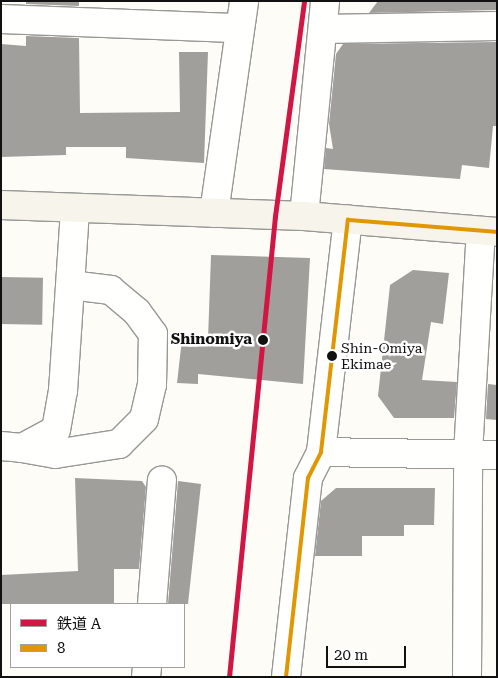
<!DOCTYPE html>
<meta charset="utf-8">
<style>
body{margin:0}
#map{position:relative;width:498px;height:678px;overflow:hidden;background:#fdfcf7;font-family:"Roboto Serif","Noto Sans JP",serif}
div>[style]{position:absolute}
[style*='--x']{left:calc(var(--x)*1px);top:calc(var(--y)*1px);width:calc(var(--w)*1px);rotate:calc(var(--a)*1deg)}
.building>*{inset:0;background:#a19f9c;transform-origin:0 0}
.roads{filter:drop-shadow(1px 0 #979795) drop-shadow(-1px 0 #979795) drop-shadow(0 1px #979795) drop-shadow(0 -1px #979795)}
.street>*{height:28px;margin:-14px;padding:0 14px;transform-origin:14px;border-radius:14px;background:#fffffe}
.secondary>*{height:28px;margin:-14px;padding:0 14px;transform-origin:14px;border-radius:14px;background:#f6f4eb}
.bus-1>*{height:4px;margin:-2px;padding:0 2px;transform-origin:2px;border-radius:2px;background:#e09702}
.rail-1>*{height:5px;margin:-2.5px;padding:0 2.5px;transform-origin:2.5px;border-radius:2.5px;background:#d21644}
.dots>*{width:14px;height:14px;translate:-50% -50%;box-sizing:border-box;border:2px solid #fff;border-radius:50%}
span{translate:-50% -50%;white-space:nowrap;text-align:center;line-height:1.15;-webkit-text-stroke:5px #fff;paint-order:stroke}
.bus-label{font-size:14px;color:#111}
.left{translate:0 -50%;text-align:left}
.stop-label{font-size:15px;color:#111;font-weight:700}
.right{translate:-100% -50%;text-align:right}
.frame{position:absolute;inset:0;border:2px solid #111;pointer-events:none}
.legend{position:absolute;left:10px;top:603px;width:175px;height:65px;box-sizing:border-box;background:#fff;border:1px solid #a0a0a0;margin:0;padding:6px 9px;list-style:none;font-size:15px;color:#111}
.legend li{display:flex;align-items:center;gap:10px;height:25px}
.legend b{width:25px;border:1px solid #a0a0a0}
.scale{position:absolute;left:326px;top:646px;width:80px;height:22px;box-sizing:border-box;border:2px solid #111;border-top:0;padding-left:6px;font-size:15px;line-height:18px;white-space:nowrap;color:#111;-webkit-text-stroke:4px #fff;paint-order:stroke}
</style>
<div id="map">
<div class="building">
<i style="clip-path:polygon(26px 1px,79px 1px,79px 6px,26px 4px)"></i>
<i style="clip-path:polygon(378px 1px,497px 1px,497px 10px,369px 13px)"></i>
<i style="clip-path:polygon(26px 36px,79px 38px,80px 113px,180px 112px,179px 52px,208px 52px,204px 163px,126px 158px,126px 147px,66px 147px,66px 155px,1px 157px,1px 44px,26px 46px)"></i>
<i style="clip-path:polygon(497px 42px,497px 126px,493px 126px,489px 168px,462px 165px,460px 179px,324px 169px,326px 148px,333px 149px,329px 124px,336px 54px,343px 44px)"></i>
<i style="clip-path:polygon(211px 255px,310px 258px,303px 384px,198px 374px,198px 384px,177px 383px,182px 339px,208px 339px)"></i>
<i style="clip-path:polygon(413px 270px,449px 273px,443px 324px,431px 322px,422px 380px,457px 382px,454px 418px,394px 418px,378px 396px,390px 285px)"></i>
<i style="left:1px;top:277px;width:42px;height:47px;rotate:1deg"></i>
<i style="clip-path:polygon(488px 384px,497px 385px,497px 420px,486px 419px)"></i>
<i style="clip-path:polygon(75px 478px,142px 481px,146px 487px,139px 569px,114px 569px,114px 604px,1px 604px,1px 575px,78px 571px)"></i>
<i style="clip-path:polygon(178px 481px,201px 484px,188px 604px,168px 604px)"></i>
<i style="clip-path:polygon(336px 488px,435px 488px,434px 525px,404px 525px,404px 536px,362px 536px,362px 556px,315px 556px,321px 501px)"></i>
</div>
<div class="roads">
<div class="street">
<i style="--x:1;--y:19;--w:239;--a:2.2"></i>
<i style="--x:323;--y:29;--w:174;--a:-1"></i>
<i style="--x:214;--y:213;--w:214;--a:-81.9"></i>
<i style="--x:304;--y:216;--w:216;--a:-84.4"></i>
<i style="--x:1;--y:446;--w:21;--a:5"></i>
<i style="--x:22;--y:448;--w:38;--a:-28"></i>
<i style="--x:56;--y:430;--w:40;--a:-80"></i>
<i style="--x:63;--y:391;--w:182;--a:-86.2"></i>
<i style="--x:22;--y:448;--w:34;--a:10"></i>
<i style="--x:55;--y:454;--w:65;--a:-8.9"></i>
<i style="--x:119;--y:444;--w:35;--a:-45"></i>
<i style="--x:144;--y:419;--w:35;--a:-77"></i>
<i style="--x:152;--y:385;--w:51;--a:-88.9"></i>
<i style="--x:153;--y:334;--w:27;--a:-126"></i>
<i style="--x:137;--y:312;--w:34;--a:-140"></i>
<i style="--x:111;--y:290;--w:41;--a:-173"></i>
<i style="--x:321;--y:452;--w:176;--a:1"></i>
<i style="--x:152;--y:604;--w:124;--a:-85.4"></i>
<i style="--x:146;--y:677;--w:10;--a:-84"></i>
<i style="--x:286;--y:677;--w:200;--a:-83.7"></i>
<i style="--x:308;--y:478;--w:29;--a:-63"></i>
<i style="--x:321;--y:452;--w:234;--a:-83.4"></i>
<i style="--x:467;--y:677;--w:223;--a:-89.7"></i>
<i style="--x:468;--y:454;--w:223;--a:-86.7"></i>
</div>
<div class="secondary">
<i style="--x:1;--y:205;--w:303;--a:2.1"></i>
<i style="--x:304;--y:216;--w:194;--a:4.7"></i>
</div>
</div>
<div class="bus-1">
<i style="--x:348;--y:220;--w:149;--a:4.6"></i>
<i style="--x:286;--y:677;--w:200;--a:-83.7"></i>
<i style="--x:308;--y:478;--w:29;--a:-63"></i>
<i style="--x:321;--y:452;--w:234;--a:-83.4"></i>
</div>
<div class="rail-1">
<i style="--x:229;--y:677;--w:463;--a:-84.3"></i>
<i style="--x:275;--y:216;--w:217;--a:-82.3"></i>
</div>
<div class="dots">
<i style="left:263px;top:340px;background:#111"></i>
<i style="left:332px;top:356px;background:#111"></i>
</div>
<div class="bus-label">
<span class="left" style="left:341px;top:356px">Shin-Omiya<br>Ekimae</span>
</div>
<div class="stop-label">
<span class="right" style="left:252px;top:340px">Shinomiya</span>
</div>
<div class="frame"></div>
<ul class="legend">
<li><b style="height:6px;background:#d21644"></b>鉄道 A</li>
<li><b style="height:6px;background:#e09702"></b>8</li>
</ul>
<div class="scale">20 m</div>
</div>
